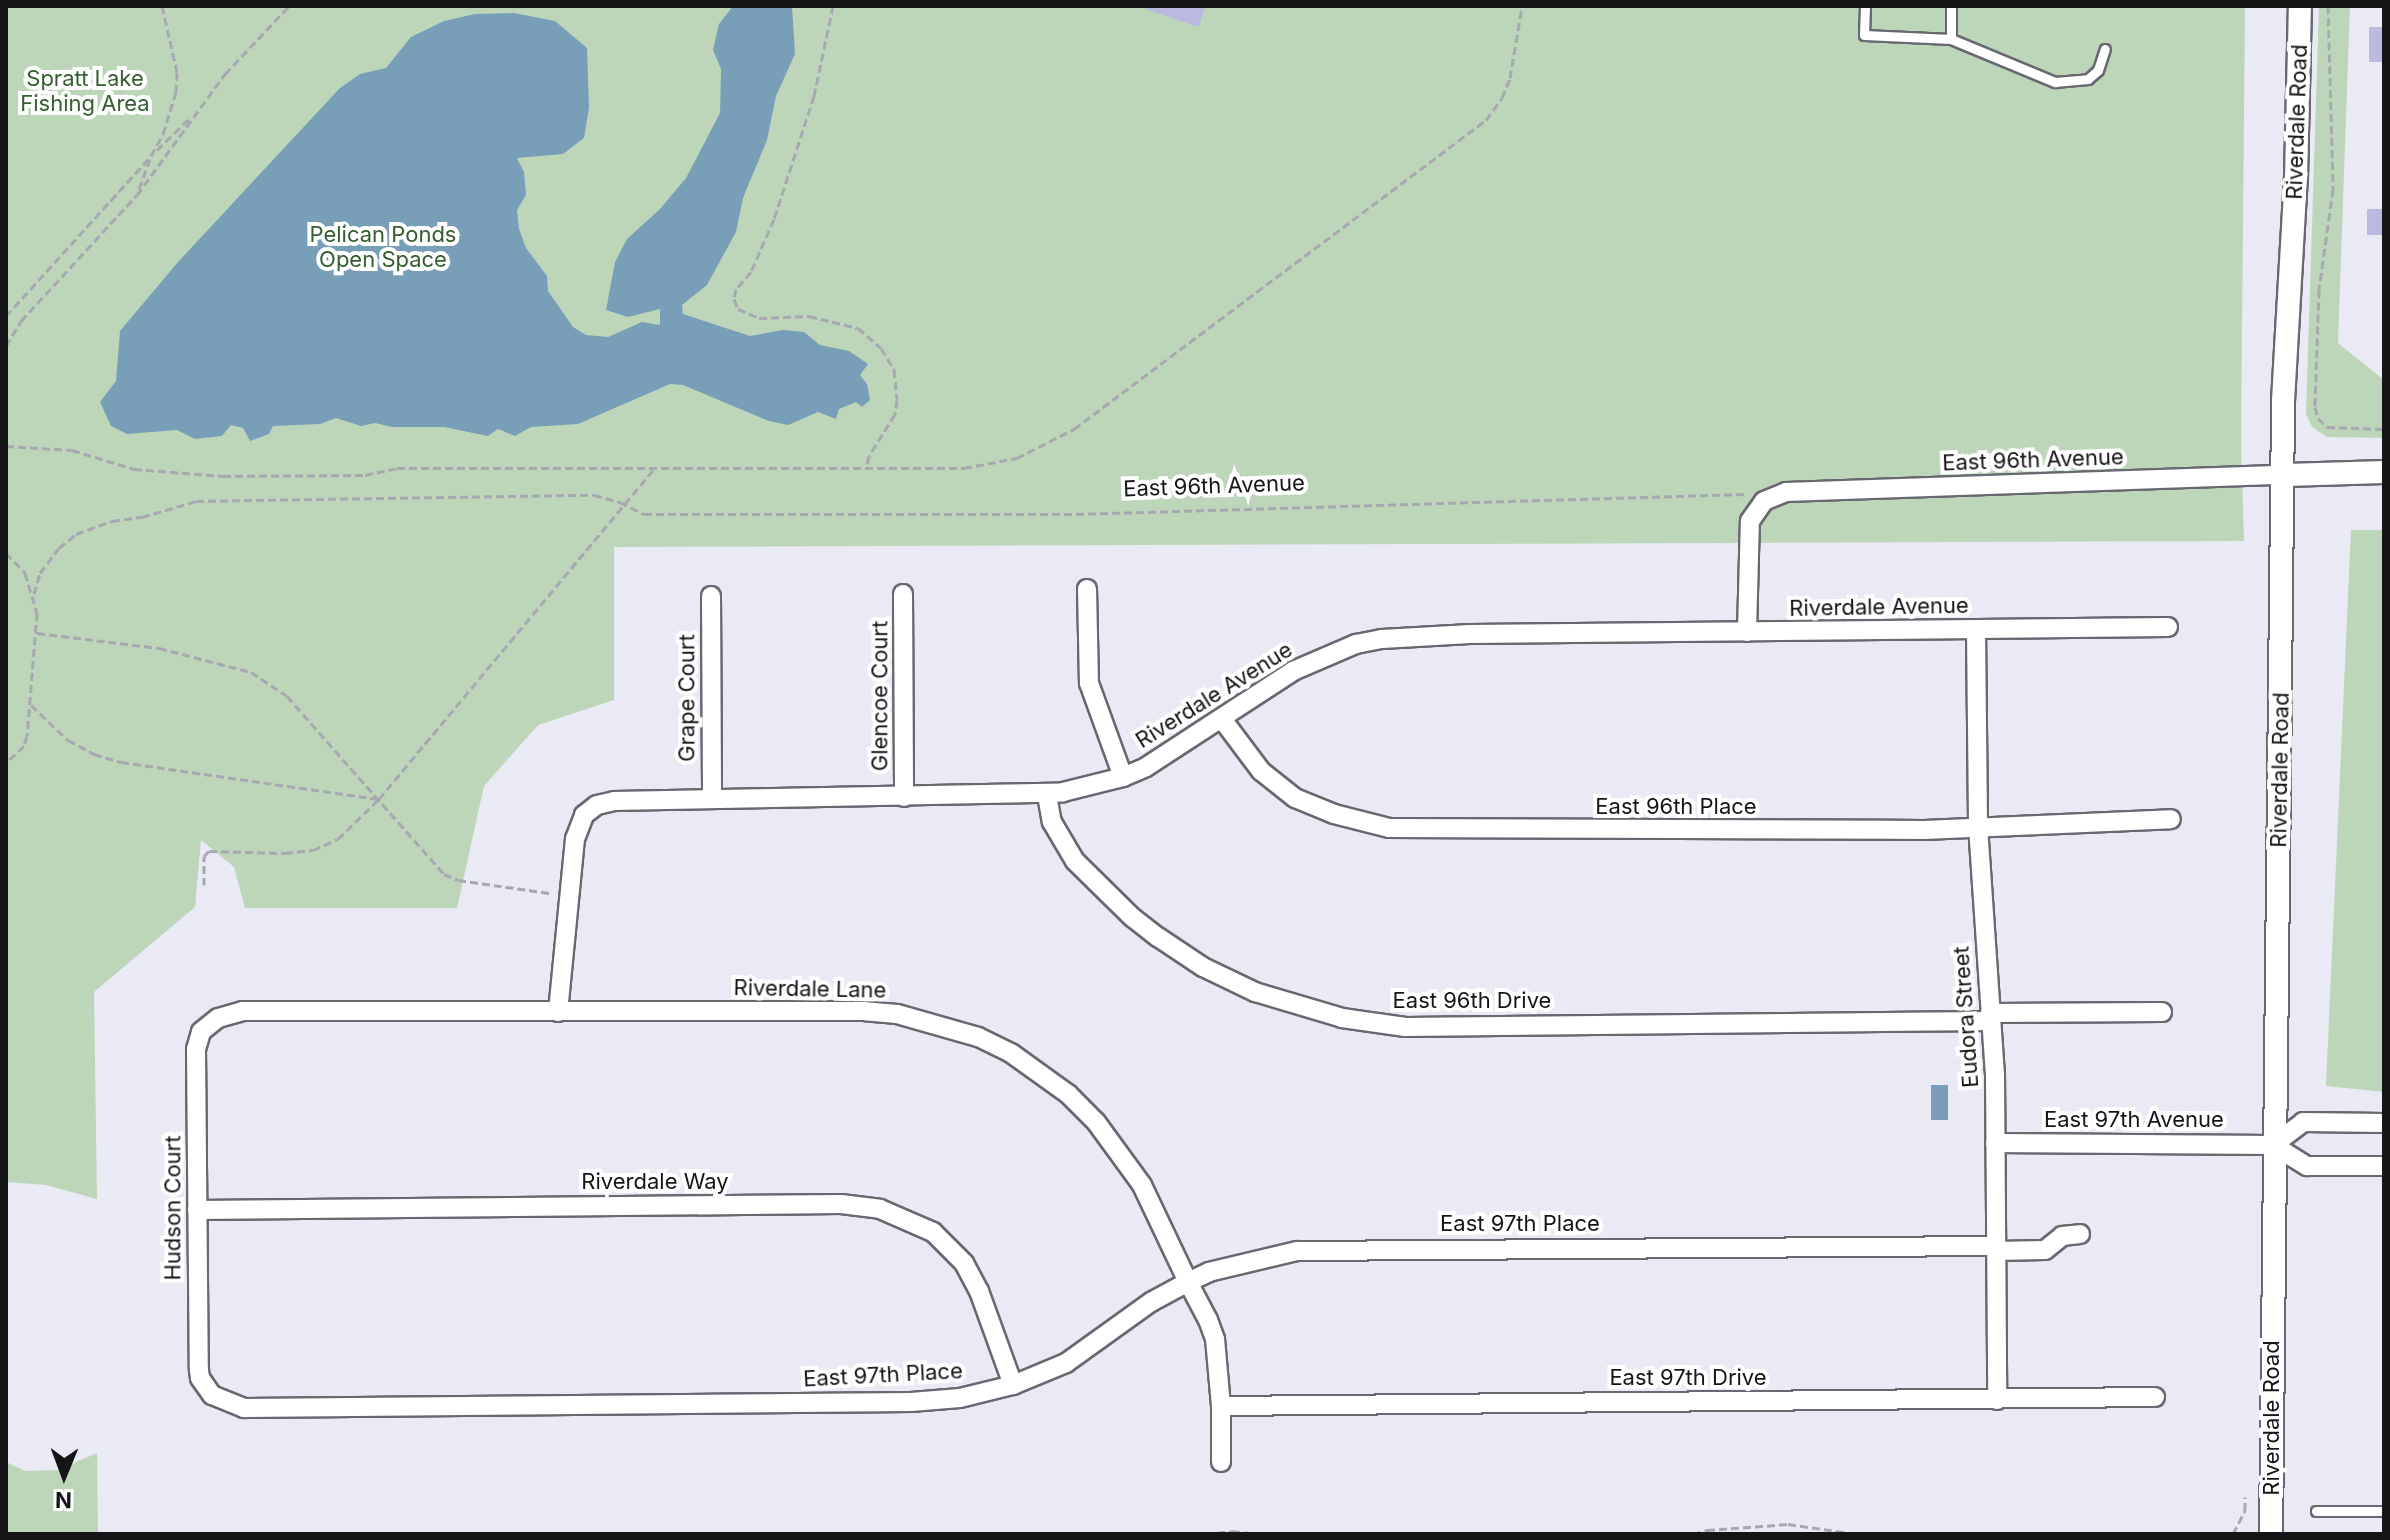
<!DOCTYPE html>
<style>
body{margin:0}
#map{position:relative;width:2390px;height:1540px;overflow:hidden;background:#eaeaf4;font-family:Inter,sans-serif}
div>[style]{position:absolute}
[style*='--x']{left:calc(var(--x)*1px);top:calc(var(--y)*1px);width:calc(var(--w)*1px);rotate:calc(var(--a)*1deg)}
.green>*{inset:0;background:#bdd6ba}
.water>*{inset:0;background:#789fb7;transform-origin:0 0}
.building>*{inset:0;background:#babae1;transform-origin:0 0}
.path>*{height:3px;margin-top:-1.5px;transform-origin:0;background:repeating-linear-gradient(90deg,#a8a8b0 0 8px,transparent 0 12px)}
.roads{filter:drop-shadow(2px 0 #686871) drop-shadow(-2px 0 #686871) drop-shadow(0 2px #686871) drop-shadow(0 -2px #686871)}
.service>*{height:9px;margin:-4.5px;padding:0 4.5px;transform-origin:4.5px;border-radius:4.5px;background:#fff}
.minor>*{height:18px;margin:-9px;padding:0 9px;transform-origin:9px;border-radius:9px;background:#fff}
.tertiary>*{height:22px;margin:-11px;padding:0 11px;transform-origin:11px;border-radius:11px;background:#fff}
span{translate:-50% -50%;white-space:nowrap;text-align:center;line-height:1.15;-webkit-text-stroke:8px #fff;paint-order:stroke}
.park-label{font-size:22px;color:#355e30}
.street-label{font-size:22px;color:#151518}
.frame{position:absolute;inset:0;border:8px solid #151518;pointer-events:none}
.north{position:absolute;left:24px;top:1436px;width:80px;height:80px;-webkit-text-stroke:6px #fff;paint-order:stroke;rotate:181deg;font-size:22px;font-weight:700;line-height:32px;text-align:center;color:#151518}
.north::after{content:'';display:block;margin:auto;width:28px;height:36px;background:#151518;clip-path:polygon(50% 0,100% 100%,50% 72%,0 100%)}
</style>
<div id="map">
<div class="green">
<i style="clip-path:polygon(6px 6px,2245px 6px,2241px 443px,2244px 541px,614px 547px,614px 700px,538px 725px,484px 786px,457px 908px,245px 908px,234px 867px,201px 840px,195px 907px,94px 992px,97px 1199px,46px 1185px,6px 1182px)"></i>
<i style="clip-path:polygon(2319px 6px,2350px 6px,2338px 343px,2384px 380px,2384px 438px,2327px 437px,2312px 427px,2306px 414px)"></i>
<i style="clip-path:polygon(2351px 530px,2384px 530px,2384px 1092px,2326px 1086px)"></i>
<i style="clip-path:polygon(97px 1453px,98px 1534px,6px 1534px,6px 1462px,25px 1471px,58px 1470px)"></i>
</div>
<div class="water">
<i style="clip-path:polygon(733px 6px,792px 6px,795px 54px,776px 96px,767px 140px,743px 198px,736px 232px,707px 285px,682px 305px,683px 314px,750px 336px,783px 330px,804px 332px,820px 345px,849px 351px,868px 364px,860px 375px,867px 384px,870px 400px,862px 407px,856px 402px,839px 409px,836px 419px,818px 412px,788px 425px,769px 421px,683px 385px,670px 384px,578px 424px,531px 427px,515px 436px,498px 429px,488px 436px,444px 427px,392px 427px,375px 423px,361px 426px,336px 418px,320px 424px,273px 426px,269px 434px,250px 441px,243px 428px,231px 425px,222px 436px,195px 439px,177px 430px,127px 434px,111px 426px,100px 402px,116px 381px,120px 331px,178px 262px,340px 88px,360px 74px,386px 68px,411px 37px,444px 21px,475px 14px,514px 13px,555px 21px,587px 48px,589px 108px,584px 138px,563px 154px,517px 158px,524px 172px,526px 195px,517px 210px,519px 229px,526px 248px,547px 276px,548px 291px,573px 327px,586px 335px,608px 337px,642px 322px,660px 325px,660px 309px,628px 317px,606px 310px,615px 262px,627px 239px,660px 209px,686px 178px,720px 113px,721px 69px,713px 50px,719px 24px)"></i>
<i style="left:1931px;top:1085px;width:17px;height:35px"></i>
</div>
<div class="building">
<i style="clip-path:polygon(1145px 6px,1205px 6px,1199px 27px,1145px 9px)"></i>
<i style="left:2369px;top:27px;width:15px;height:35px"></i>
<i style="left:2367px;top:209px;width:17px;height:26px"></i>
</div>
<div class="path">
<i style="--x:833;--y:6;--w:92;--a:101.9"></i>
<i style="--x:814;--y:96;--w:129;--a:108"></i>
<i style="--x:774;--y:219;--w:58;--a:113.5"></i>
<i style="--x:751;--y:272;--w:23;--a:131"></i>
<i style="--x:736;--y:289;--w:10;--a:101"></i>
<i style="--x:734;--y:299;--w:11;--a:68"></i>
<i style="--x:738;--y:309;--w:23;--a:23"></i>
<i style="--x:759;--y:318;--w:50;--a:-2.3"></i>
<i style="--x:809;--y:316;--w:50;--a:13.8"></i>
<i style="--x:858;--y:328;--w:30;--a:41"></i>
<i style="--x:881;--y:348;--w:26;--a:59"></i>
<i style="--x:894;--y:370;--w:30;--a:84"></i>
<i style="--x:897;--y:400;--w:14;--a:98"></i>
<i style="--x:895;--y:414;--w:49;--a:121.8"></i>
<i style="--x:869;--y:456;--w:13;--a:103"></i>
<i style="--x:2328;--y:6;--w:183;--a:88.4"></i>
<i style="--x:2333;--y:189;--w:102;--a:97.9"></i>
<i style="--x:2319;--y:290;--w:117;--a:92"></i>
<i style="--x:2315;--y:407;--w:11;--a:75"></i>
<i style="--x:2318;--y:418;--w:13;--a:45"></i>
<i style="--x:2327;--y:427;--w:57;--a:2"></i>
<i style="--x:157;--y:150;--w:45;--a:-44.1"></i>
<i style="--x:139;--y:189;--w:32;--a:-70"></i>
<i style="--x:6;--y:316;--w:216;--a:-47.8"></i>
<i style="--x:151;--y:156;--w:25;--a:-61"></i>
<i style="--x:163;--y:134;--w:44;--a:-72.8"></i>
<i style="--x:176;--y:92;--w:20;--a:-87"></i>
<i style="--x:177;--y:72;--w:68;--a:-102.8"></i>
<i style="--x:6;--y:346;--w:29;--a:-59"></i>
<i style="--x:21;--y:321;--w:171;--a:-47.4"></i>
<i style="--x:137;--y:195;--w:150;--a:-54"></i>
<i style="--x:225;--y:74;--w:93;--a:-46.7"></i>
<i style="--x:6;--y:446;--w:66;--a:3.5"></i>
<i style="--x:72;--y:450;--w:65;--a:17"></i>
<i style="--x:134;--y:469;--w:89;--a:4.5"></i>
<i style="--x:223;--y:476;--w:142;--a:-0.4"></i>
<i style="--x:365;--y:475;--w:33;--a:-12"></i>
<i style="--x:397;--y:468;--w:567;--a:0"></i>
<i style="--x:964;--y:468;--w:54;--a:-10.7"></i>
<i style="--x:1017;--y:458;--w:64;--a:-27"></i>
<i style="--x:1074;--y:429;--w:515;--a:-36.87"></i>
<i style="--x:1486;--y:120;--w:27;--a:-54"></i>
<i style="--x:1502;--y:98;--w:22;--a:-68"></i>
<i style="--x:1510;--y:78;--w:73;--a:-80.5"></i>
<i style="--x:6;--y:553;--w:28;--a:46"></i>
<i style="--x:25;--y:573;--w:42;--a:73.3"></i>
<i style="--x:37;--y:613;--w:123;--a:94.6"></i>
<i style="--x:27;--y:736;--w:10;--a:107"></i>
<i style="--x:24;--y:746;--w:25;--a:137"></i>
<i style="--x:34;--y:594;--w:22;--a:-74"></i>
<i style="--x:40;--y:573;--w:31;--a:-53"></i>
<i style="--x:59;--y:548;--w:22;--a:-39"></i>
<i style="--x:76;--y:534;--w:38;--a:-20"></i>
<i style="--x:112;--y:521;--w:30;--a:-8"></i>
<i style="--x:142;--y:517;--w:56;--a:-16.5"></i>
<i style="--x:196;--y:501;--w:398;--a:-0.9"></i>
<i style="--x:594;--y:495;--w:27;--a:15"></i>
<i style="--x:620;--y:502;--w:27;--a:27"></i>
<i style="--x:644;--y:514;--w:432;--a:0"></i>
<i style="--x:1076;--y:514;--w:670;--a:-1.71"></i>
<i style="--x:37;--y:633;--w:123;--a:7"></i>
<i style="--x:159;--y:648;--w:95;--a:14.6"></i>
<i style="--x:251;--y:672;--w:43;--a:33.7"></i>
<i style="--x:287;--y:696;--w:237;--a:48.6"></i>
<i style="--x:444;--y:874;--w:15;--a:23"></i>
<i style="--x:458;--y:880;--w:92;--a:8.1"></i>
<i style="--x:31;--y:705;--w:51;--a:43.4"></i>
<i style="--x:68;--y:740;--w:30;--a:28"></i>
<i style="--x:94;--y:754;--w:28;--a:17"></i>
<i style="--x:121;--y:762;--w:260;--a:8.2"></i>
<i style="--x:204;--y:885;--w:29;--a:-90"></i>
<i style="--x:204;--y:856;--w:7;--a:-45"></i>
<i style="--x:209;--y:851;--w:76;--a:1.5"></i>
<i style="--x:285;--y:853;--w:28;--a:-6"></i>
<i style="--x:313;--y:850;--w:27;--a:-24"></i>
<i style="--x:338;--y:839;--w:57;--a:-44.3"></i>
<i style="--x:379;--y:799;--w:431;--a:-50.2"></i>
<i style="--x:335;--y:1534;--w:15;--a:0"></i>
<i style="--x:1205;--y:1534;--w:27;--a:-6"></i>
<i style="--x:1232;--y:1531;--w:30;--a:6"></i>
<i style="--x:1693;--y:1534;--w:15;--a:-16"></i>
<i style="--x:1707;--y:1530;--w:81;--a:-4.2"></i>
<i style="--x:1788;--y:1524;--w:69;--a:8.4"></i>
<i style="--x:2233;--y:1534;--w:27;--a:-63"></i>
<i style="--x:2245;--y:1510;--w:13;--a:-90"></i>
</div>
<div class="roads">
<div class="service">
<i style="--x:1865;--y:6;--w:29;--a:92"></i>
<i style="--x:1864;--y:35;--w:87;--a:2.6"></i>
<i style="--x:1951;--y:39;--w:113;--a:22.5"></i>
<i style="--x:2055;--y:82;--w:33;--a:-5"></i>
<i style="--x:2088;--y:79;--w:13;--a:-42"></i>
<i style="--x:2098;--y:70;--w:22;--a:-72"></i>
<i style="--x:1951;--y:6;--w:33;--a:90"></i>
<i style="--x:2316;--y:1511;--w:68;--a:0"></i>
</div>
<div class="minor">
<i style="--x:1087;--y:589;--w:94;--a:88.8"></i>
<i style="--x:1089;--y:683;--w:100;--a:70.1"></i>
<i style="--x:903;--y:594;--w:203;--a:89.7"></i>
<i style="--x:711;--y:596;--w:203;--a:89.7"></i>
<i style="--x:1976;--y:630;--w:196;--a:89.4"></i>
<i style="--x:1978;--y:826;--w:248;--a:86.1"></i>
<i style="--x:1995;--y:1073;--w:327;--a:89.6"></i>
<i style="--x:1747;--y:632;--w:111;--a:-88.5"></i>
<i style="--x:1750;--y:521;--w:24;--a:-55"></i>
<i style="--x:1764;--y:501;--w:24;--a:-22"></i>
<i style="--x:1786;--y:492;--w:496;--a:-2"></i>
<i style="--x:1222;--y:719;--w:65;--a:53.1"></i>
<i style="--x:1261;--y:771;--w:43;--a:38.5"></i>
<i style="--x:1295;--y:798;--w:42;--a:22.3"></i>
<i style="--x:1334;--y:814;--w:57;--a:14.3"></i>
<i style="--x:1389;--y:828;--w:535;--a:0.21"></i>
<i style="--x:1924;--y:830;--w:247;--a:-2.5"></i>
<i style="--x:1047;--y:795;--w:27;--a:80"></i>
<i style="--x:1052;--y:822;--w:45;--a:59.5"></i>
<i style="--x:1075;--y:861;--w:80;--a:44.5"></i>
<i style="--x:1132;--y:917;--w:33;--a:38"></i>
<i style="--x:1158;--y:937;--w:54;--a:33.7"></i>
<i style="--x:1203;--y:967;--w:58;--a:25.7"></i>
<i style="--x:1255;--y:992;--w:91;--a:16.6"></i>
<i style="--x:1342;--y:1018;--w:64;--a:8.1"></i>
<i style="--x:1405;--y:1027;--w:586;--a:-0.59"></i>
<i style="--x:558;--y:1012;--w:174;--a:-84.4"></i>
<i style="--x:575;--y:839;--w:26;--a:-69"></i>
<i style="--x:584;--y:815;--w:16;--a:-38"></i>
<i style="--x:597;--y:805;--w:17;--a:-13"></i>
<i style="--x:614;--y:801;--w:449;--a:-1.1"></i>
<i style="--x:1063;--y:792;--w:62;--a:-14"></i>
<i style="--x:1123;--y:777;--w:25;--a:-23"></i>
<i style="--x:1146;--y:767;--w:176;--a:-33.1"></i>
<i style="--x:1293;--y:671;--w:69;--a:-23.2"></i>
<i style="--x:1356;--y:644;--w:26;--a:-11"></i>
<i style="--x:1382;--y:639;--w:88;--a:-3.3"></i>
<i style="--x:1470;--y:634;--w:698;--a:-0.57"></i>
<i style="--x:1990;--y:1013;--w:172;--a:-0.3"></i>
<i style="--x:1995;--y:1143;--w:278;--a:0.4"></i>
<i style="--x:2273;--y:1145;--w:40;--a:32"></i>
<i style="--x:2307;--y:1166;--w:77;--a:0"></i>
<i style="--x:2273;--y:1145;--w:38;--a:-37"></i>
<i style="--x:2303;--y:1122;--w:81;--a:0.7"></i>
<i style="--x:197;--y:1210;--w:644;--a:-0.53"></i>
<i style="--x:841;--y:1204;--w:39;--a:7"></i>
<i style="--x:880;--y:1209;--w:58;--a:23.5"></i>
<i style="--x:933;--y:1232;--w:44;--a:45"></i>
<i style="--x:964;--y:1263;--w:32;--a:62"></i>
<i style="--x:979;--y:1291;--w:100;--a:70.1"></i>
<i style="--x:1996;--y:1251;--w:49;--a:-1.2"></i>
<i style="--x:2045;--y:1250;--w:22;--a:-39"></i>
<i style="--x:2062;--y:1236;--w:18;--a:-6"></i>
<i style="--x:1221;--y:1406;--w:934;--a:-0.55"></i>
<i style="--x:1221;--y:1462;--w:56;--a:-90"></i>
<i style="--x:1221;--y:1406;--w:67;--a:-95.1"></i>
<i style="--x:1215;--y:1339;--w:20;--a:-110"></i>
<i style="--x:1208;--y:1320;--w:43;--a:-117.8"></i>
<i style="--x:1188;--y:1282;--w:107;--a:-115.4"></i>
<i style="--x:1142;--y:1185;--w:78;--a:-126.1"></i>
<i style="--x:1096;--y:1122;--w:40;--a:-135"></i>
<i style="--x:1068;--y:1094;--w:70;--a:-144.3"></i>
<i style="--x:1011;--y:1053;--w:37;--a:-154"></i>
<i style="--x:978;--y:1037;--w:84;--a:-164.1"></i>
<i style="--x:897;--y:1014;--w:32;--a:-175"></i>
<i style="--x:865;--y:1011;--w:622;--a:180"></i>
<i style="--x:243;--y:1011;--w:26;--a:164"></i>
<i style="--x:218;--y:1018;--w:22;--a:141"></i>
<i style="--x:201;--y:1032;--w:18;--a:106"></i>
<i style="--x:196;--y:1049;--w:321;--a:89.5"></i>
<i style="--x:199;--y:1370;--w:8;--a:83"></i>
<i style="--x:200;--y:1378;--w:21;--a:55"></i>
<i style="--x:212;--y:1395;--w:35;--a:22"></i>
<i style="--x:244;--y:1408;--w:667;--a:-0.52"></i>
<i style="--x:911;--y:1402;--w:49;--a:-4.7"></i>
<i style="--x:960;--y:1398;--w:55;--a:-13.8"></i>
<i style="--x:1013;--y:1385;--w:57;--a:-22.5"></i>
<i style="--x:1066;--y:1363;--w:105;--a:-35.7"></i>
<i style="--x:1151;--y:1302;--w:42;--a:-28.4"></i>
<i style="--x:1188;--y:1282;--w:23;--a:-25"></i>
<i style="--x:1209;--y:1272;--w:90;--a:-13.4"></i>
<i style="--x:1297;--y:1251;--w:699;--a:-0.41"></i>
</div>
<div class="tertiary">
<i style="--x:2282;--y:475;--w:102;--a:-1.7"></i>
<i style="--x:2271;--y:1534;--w:1133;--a:-89.39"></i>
<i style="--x:2283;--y:401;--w:223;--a:-86.7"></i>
<i style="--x:2296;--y:178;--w:172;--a:-88.7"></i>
</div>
</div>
<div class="park-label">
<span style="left:85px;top:91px">Spratt Lake<br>Fishing Area</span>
<span style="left:383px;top:247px">Pelican Ponds<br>Open Space</span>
</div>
<div class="street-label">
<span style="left:2297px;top:122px;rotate:-88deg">Riverdale Road</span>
<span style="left:2033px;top:460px;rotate:-2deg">East 96th Avenue</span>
<span style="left:1214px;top:486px;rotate:-2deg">East 96th Avenue</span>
<span style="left:1879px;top:607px;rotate:-1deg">Riverdale Avenue</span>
<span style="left:1214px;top:695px;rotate:-32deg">Riverdale Avenue</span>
<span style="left:880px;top:696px;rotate:-90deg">Glencoe Court</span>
<span style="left:687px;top:698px;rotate:-90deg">Grape Court</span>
<span style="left:2280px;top:770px;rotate:-89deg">Riverdale Road</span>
<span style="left:1676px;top:807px">East 96th Place</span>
<span style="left:810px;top:989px;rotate:1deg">Riverdale Lane</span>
<span style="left:1472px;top:1001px">East 96th Drive</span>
<span style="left:1966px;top:1017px;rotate:-94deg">Eudora Street</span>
<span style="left:2134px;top:1120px">East 97th Avenue</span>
<span style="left:655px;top:1182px">Riverdale Way</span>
<span style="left:173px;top:1208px;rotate:-90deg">Hudson Court</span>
<span style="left:1520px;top:1224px">East 97th Place</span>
<span style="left:883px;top:1375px;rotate:-3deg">East 97th Place</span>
<span style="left:1688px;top:1378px">East 97th Drive</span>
<span style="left:2272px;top:1418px;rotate:-90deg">Riverdale Road</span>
</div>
<div class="frame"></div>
<div class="north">N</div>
</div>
